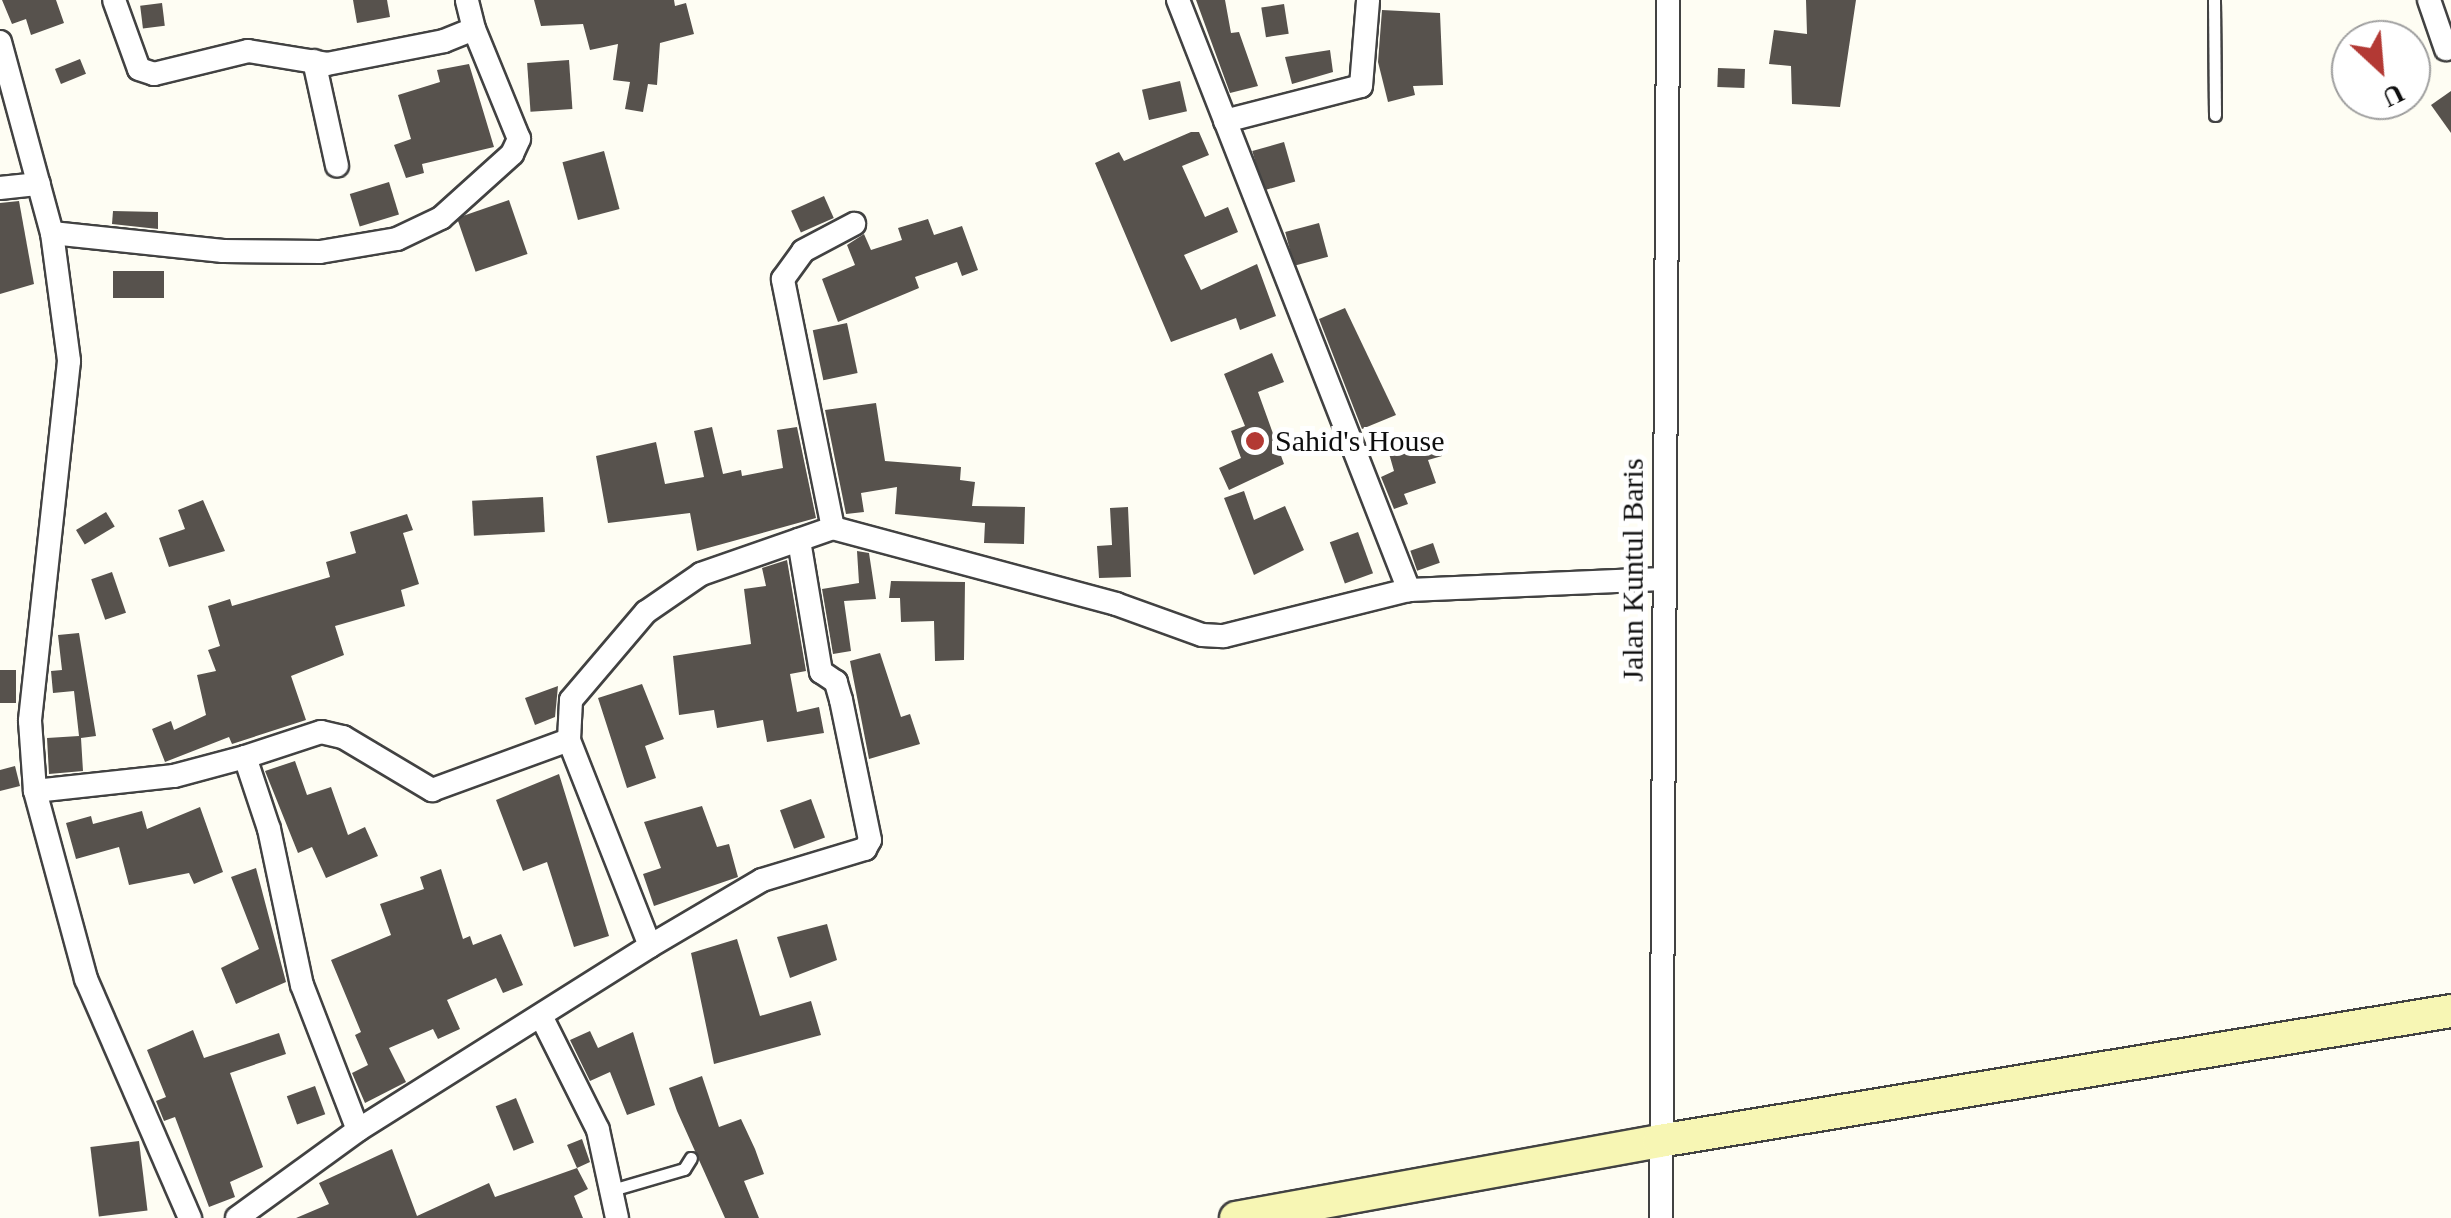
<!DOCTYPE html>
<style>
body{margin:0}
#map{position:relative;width:2451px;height:1218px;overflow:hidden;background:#fefdf3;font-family:"Times New Roman",serif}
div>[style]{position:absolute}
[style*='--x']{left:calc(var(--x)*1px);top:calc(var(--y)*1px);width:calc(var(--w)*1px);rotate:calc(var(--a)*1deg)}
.building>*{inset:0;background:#57524d;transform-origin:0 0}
.roads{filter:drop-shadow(2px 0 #424242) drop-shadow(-2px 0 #424242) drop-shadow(0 2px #424242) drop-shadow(0 -2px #424242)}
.lane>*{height:11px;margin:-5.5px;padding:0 5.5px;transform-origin:5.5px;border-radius:5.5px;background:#fff}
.street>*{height:22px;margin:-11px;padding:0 11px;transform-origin:11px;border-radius:11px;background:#fff}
.secondary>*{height:32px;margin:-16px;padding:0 16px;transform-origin:16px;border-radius:16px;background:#f7f6b4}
.dots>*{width:28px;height:28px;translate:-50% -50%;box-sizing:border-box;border:5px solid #fff;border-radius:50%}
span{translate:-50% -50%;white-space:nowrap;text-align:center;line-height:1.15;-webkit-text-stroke:10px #fff;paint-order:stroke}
.poi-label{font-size:30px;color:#0f0f0f}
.left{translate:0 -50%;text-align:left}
.street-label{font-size:30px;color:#0f0f0f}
.north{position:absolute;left:2331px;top:20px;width:100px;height:100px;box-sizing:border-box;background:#fff;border:2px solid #9f9f9f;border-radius:50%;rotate:154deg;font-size:28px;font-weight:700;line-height:40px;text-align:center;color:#0f0f0f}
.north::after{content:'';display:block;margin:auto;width:35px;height:45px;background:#b33934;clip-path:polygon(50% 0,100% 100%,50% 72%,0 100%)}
</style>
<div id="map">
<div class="building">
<i style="clip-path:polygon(2px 0,56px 0,64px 23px,31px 35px,26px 19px,12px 24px)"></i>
<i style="clip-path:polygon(353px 0,387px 0,390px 17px,357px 23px)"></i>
<i style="clip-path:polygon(534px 0,674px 0,675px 6px,686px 3px,694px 34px,660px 43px,657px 85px,648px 84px,643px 112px,625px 109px,630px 82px,613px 80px,618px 44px,590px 50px,583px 24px,541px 26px)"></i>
<i style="clip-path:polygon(1196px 0,1225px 0,1231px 33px,1239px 32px,1258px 86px,1230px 93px)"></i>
<i style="clip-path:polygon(1806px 0,1856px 0,1840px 107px,1792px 104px,1791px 66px,1769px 64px,1774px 30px,1807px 34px)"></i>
<i style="left:162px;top:3px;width:23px;height:22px;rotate:83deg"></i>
<i style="left:1284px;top:4px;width:30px;height:23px;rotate:81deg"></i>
<i style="clip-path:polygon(1382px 10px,1440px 13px,1443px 85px,1413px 86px,1415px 95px,1388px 102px,1378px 62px)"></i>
<i style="clip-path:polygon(1330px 50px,1333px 72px,1292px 84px,1285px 57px)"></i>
<i style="left:80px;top:59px;width:16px;height:27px;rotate:68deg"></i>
<i style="left:569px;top:60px;width:49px;height:42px;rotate:86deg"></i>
<i style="clip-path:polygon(469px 64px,494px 147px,422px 164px,424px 173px,406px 178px,394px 145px,411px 139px,398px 95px,440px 82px,437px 70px)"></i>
<i style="left:1718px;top:68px;width:27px;height:19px;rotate:2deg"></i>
<i style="left:1180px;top:81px;width:31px;height:39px;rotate:77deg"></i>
<i style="clip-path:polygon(2451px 91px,2451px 133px,2431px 105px)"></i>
<i style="clip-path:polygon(1191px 132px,1199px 132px,1209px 155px,1182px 166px,1205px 217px,1228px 207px,1238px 232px,1184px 255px,1201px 290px,1257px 264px,1276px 316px,1240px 330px,1236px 318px,1171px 342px,1095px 163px,1119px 152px,1124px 161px)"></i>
<i style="left:1284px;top:142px;width:41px;height:33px;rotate:74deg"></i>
<i style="left:604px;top:151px;width:60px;height:43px;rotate:75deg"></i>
<i style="left:389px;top:182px;width:34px;height:41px;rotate:73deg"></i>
<i style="left:824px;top:196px;width:24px;height:36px;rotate:66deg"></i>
<i style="left:509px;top:200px;width:57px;height:55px;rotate:71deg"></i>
<i style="clip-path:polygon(19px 201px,34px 284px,0 294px,0 203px)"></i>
<i style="clip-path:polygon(113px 211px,158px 212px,158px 229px,112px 224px)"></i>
<i style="clip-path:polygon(928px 219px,934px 235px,962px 226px,978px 270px,962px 276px,957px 262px,915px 277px,919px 288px,838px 322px,822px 279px,855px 265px,847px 245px,864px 234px,871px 250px,902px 240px,898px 228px)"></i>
<i style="left:1319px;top:223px;width:35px;height:35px;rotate:75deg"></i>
<i style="left:113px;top:271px;width:51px;height:27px"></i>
<i style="clip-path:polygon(1345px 308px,1396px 415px,1362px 429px,1319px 319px)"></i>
<i style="left:847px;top:323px;width:51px;height:35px;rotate:78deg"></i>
<i style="clip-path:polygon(1272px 353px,1284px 382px,1258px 392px,1284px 464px,1229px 490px,1219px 468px,1241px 458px,1231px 431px,1245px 426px,1224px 374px)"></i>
<i style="clip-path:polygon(876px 403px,885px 461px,961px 467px,960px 480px,975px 482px,972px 506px,1025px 507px,1024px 544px,984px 543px,985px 523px,895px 514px,897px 487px,861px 493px,864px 512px,846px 514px,825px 410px)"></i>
<i style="clip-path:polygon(712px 427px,723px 474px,741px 470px,742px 476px,783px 468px,777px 430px,797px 427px,816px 518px,697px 551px,690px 513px,608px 523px,596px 456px,656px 442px,665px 484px,704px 477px,694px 431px)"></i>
<i style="clip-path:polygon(1435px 435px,1442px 456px,1428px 460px,1436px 483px,1404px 494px,1408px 504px,1394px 509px,1381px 477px,1394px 471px,1388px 450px)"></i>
<i style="clip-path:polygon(1244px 491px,1254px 520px,1285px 506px,1304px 550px,1254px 575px,1224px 498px)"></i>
<i style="left:543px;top:497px;width:35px;height:71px;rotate:87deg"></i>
<i style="clip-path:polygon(203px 500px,225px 551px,169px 567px,159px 538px,185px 529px,178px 510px)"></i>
<i style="clip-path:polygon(1128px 507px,1131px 577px,1099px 578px,1097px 546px,1112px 545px,1110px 508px)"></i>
<i style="left:106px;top:512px;width:17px;height:35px;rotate:59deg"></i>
<i style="clip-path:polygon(407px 514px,413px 530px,403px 533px,419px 584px,401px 590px,405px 606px,335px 626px,344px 655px,291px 676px,306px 720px,232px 744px,229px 737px,165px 762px,152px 729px,171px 721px,174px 730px,206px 715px,197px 675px,216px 671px,208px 650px,220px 646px,208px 606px,230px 599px,232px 606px,330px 577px,326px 562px,356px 553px,350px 532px)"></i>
<i style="left:1358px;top:532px;width:44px;height:30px;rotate:70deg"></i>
<i style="left:1433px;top:543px;width:21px;height:24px;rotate:71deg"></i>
<i style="clip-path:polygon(857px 551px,869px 553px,876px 599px,844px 601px,851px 651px,833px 654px,822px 589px,859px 583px)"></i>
<i style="clip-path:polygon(787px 560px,806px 671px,790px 674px,797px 712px,819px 707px,824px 733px,767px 742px,763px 720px,717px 728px,714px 710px,679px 715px,673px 656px,751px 644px,744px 589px,766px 586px,762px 568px)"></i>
<i style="left:112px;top:572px;width:43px;height:22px;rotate:71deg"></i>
<i style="clip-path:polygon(891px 581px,965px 582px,964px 660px,935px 661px,934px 621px,901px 622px,900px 598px,889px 598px)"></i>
<i style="clip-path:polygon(79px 633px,96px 736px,81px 738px,83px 771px,49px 774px,47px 738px,79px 736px,74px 691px,53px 693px,51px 671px,62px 670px,58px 635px)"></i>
<i style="clip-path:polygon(880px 653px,901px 717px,910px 714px,920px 744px,869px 759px,850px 661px)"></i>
<i style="left:0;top:670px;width:16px;height:33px"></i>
<i style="clip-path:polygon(642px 684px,664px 739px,645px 746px,656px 778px,627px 788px,598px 698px)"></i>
<i style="clip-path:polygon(558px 686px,555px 717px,535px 725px,525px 698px)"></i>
<i style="clip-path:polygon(295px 761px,307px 795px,331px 787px,348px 835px,365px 827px,378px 856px,326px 878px,312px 847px,298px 853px,265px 771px)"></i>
<i style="clip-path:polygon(15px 766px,20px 786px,0 791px,0 770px)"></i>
<i style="clip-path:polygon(559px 774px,609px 936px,574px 947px,547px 862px,523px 871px,496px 800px)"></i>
<i style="left:811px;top:799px;width:41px;height:33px;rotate:70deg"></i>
<i style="clip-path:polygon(702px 806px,717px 847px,729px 844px,738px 877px,654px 906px,643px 874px,661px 868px,644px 822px)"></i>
<i style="clip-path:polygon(200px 807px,223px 872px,194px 884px,189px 873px,129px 885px,119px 847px,76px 859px,66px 823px,91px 816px,93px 824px,142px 811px,147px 829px)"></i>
<i style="clip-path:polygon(256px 868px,286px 982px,236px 1004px,221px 968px,259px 949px,231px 877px)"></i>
<i style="clip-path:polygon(441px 869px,463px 939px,470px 936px,473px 945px,501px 934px,523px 985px,503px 993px,496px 978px,447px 1000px,460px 1029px,438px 1039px,433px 1029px,389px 1048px,406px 1082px,365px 1103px,352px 1073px,368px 1065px,355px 1035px,361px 1032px,331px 960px,391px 935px,380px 904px,424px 889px,420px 877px)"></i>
<i style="clip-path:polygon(827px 924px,837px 960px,790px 978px,777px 937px)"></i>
<i style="clip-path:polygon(737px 939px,760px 1016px,811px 1001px,821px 1035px,714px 1064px,691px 953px)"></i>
<i style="clip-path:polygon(193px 1030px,204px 1058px,279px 1033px,286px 1054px,230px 1073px,263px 1167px,230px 1182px,235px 1197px,209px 1207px,175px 1117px,164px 1121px,156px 1101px,166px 1097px,147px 1050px)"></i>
<i style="clip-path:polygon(590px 1031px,598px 1048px,633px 1032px,655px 1105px,627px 1115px,610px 1072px,590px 1081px,570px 1040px)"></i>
<i style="clip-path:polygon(702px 1076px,719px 1127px,741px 1119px,755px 1149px,764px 1174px,744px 1181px,759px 1218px,725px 1218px,677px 1111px,669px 1088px)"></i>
<i style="left:315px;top:1086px;width:30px;height:30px;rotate:70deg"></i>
<i style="left:516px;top:1098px;width:48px;height:22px;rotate:68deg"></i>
<i style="clip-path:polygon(582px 1139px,590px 1162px,577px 1168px,588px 1189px,574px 1196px,583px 1218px,296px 1218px,329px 1204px,319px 1183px,392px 1149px,417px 1216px,489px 1183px,495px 1197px,577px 1168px,567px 1145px)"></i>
<i style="left:139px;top:1141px;width:70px;height:49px;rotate:83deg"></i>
</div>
<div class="roads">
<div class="lane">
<i style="--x:2214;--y:0;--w:115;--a:89.5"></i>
<i style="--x:612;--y:1190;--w:75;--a:-16.3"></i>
<i style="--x:684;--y:1169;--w:13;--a:-58"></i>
</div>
<div class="street">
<i style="--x:114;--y:0;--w:73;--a:70.1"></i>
<i style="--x:139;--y:69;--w:16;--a:18"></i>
<i style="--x:154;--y:74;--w:97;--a:-13.7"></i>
<i style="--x:248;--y:51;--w:80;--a:9.3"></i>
<i style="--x:327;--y:64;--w:119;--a:-11.1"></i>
<i style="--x:444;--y:41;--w:32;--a:-22"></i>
<i style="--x:474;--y:29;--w:30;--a:-104"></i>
<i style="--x:1178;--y:0;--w:634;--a:68.62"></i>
<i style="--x:2429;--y:0;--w:52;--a:70.9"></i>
<i style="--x:0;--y:42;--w:198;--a:74.8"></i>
<i style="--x:52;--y:233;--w:129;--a:82.4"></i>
<i style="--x:69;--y:361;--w:362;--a:96.2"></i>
<i style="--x:30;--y:721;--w:70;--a:85.9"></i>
<i style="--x:35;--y:791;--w:195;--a:74.8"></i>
<i style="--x:86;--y:979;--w:261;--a:66.5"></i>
<i style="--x:314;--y:61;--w:107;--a:77.6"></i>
<i style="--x:1225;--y:121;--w:140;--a:-14.4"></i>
<i style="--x:1361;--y:86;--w:86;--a:-85.3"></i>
<i style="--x:0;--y:188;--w:39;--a:-6"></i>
<i style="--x:52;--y:233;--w:172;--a:6"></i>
<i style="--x:223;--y:251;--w:97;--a:0.6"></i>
<i style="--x:320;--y:252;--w:78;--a:-9.6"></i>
<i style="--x:397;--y:239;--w:49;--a:-25.5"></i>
<i style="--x:441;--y:218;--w:96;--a:-42"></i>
<i style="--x:512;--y:154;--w:17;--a:-65"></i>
<i style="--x:519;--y:139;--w:119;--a:-112.2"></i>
<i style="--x:833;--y:528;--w:254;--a:-101.4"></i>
<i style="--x:783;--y:279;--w:34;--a:-54"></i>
<i style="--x:803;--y:251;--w:58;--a:-27.9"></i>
<i style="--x:245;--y:757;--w:80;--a:-18.2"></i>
<i style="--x:321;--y:732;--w:23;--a:13"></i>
<i style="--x:343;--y:737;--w:104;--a:30.8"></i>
<i style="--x:432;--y:790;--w:146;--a:-20.1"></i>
<i style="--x:35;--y:791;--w:140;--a:-6.2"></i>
<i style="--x:174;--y:776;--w:73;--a:-15"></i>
<i style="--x:245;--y:757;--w:76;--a:71.6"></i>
<i style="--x:269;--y:829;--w:159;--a:78.1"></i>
<i style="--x:302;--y:985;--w:155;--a:68.9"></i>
<i style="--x:358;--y:1130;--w:345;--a:-32.2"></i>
<i style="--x:650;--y:946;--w:221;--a:-111.5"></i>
<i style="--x:569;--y:740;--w:40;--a:-87.1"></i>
<i style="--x:571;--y:700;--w:116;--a:-49.6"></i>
<i style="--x:646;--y:612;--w:67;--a:-34.6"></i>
<i style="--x:701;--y:574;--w:140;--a:-19.2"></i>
<i style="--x:833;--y:528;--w:293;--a:15"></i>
<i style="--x:1116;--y:604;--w:91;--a:19.8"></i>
<i style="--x:1202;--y:635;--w:22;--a:3"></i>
<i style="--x:1224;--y:636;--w:191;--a:-14"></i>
<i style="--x:1409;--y:590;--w:254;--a:-2.5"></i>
<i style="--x:650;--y:946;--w:130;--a:-30.5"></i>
<i style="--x:762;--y:880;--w:108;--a:-16.8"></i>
<i style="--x:865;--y:849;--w:10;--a:-61"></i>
<i style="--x:870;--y:840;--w:143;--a:-101.7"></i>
<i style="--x:841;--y:700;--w:19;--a:-106"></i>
<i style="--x:836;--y:682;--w:18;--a:-146"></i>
<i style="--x:821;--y:672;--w:134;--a:-99.5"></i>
<i style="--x:542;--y:1018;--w:125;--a:63.4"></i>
<i style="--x:598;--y:1130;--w:90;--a:77.8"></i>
<i style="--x:237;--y:1218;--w:150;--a:-36"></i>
<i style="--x:1661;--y:1218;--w:1218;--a:-89.67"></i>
</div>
<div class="secondary">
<i style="--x:1236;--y:1218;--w:430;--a:-10.3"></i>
<i style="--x:1659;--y:1141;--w:803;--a:-9.32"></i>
</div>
</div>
<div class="dots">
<i style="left:1255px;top:441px;background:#b33934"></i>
</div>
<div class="poi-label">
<span class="left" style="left:1275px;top:441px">Sahid's House</span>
</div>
<div class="street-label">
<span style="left:1633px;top:570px;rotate:-90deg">Jalan Kuntul Baris</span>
</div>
<div class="north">U</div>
</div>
